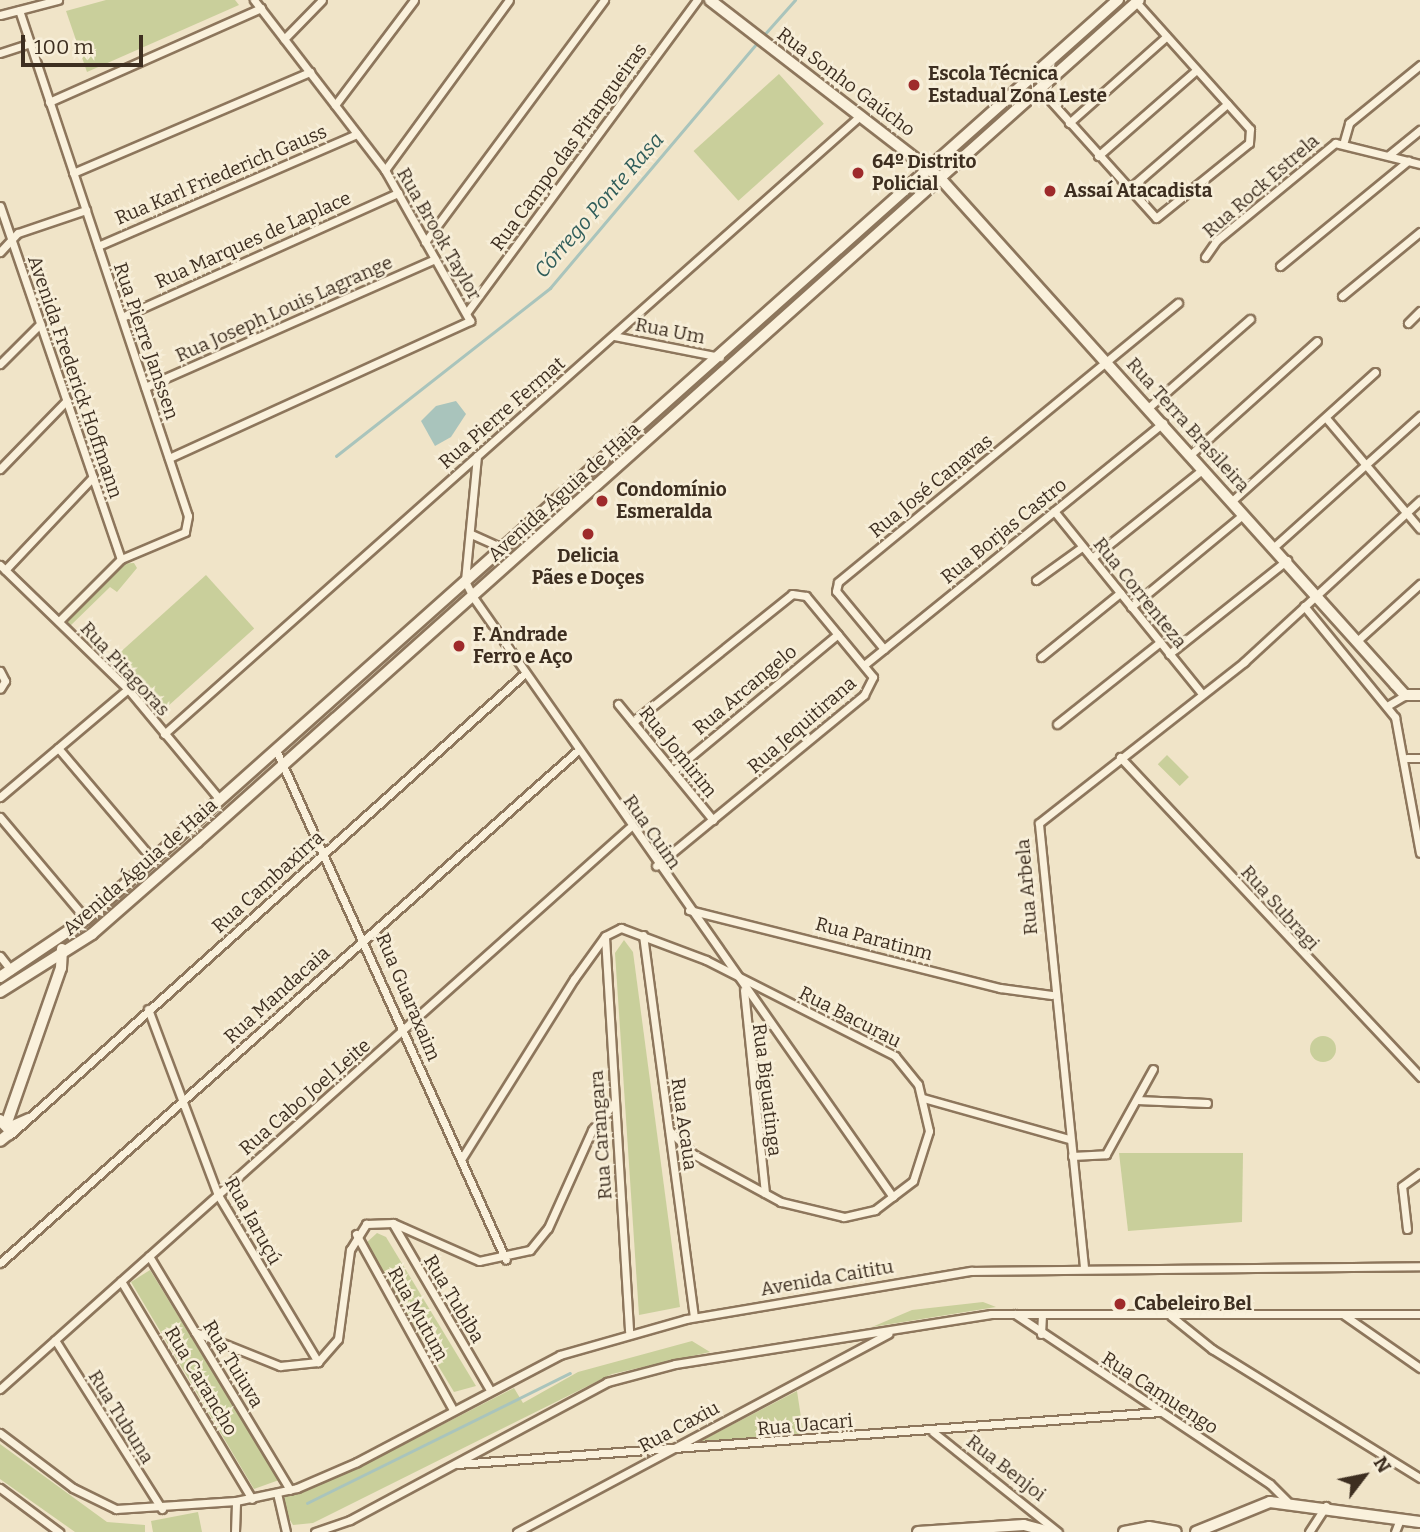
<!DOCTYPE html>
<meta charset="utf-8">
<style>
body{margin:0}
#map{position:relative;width:1420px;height:1532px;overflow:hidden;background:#f0e4c8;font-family:Bitter,serif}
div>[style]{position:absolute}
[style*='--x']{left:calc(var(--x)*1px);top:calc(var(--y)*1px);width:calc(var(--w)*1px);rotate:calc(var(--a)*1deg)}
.green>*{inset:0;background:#c9cf9b;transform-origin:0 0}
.round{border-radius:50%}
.water>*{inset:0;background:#a9c4bc}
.stream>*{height:2.5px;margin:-1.25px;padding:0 1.25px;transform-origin:1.25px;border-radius:1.25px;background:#a9c4bc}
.roads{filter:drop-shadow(2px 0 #8d765c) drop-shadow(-2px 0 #8d765c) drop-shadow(0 2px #8d765c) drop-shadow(0 -2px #8d765c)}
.street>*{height:7px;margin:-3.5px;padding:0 3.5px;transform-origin:3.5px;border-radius:3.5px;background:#faf1dc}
.secondary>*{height:10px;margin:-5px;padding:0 5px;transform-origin:5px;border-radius:5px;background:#faf1dc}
.dots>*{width:19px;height:19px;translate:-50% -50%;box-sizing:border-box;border:4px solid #f7eed8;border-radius:50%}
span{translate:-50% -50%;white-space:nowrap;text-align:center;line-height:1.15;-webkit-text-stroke:5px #f7eed8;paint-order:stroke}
.poi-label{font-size:19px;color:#3d2e20;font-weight:700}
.left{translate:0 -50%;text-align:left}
.street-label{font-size:19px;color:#3d2e20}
.water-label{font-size:21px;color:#2f5d5a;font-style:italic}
.north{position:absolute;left:1329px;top:1441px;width:70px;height:70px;-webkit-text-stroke:5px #f7eed8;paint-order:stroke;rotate:58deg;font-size:19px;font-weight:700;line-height:28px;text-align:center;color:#3d2e20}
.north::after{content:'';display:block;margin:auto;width:24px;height:32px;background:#3d2e20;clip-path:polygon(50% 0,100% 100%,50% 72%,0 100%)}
.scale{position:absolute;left:21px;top:35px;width:122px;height:32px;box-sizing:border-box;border:4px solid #3d2e20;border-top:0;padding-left:9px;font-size:21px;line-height:24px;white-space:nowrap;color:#3d2e20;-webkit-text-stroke:5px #f7eed8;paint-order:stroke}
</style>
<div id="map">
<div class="green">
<i style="clip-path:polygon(106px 0,235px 0,239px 5px,87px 72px,66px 11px)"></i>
<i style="left:779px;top:74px;width:67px;height:115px;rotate:48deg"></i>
<i style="clip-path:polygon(134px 563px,137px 568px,117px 592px,110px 587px,67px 629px,59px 621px,114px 564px)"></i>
<i style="left:206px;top:575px;width:72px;height:127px;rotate:48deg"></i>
<i style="left:1167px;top:755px;width:31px;height:13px;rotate:45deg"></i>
<i style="clip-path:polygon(624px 940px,633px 952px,680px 1307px,639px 1315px,615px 953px)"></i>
<i class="round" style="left:1310px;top:1036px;width:26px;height:26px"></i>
<i style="clip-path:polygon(1119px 1153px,1243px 1153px,1242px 1222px,1128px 1231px)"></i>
<i style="clip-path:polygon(377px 1233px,386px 1237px,476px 1386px,454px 1392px,365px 1244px)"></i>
<i style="clip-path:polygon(150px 1270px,279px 1480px,254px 1489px,131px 1282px)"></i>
<i style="clip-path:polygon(983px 1302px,996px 1307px,872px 1327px,912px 1310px)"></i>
<i style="clip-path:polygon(692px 1341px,710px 1352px,612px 1374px,313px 1523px,293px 1525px,285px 1512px,285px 1497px,358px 1468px,514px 1388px,523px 1403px,578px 1372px)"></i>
<i style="clip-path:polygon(797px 1391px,804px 1437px,699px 1442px)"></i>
<i style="clip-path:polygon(0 1444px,107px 1522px,145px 1525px,145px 1532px,75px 1532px,0 1479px)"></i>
<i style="clip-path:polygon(198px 1512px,202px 1532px,153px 1532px,151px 1521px)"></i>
</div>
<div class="water">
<i style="clip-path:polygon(456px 401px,466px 414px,451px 437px,435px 446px,421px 421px,436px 406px)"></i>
</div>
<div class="stream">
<i style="--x:763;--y:36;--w:48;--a:-48.4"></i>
<i style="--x:336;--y:456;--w:272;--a:-38.1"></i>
<i style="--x:550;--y:288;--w:324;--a:-49.8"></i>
<i style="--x:307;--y:1503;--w:293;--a:-26.3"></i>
</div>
<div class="roads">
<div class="street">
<i style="--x:19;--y:10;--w:533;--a:71.53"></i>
<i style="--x:188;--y:516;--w:16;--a:101"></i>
<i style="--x:185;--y:532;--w:69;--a:157.1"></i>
<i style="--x:121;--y:559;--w:88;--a:135"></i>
<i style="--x:0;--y:15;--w:60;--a:-14.5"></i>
<i style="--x:284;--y:39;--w:54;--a:-45.7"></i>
<i style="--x:0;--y:53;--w:29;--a:-18"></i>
<i style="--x:1040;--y:89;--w:173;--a:48"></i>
<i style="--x:1156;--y:218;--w:119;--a:-38.9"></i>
<i style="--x:1249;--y:143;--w:14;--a:-86"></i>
<i style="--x:1250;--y:129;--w:171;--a:-131.9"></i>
<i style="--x:49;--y:102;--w:232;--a:-23.9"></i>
<i style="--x:335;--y:105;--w:131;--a:-53"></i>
<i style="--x:1069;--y:123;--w:130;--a:-41.6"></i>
<i style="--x:1344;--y:141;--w:19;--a:-74"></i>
<i style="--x:1349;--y:123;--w:92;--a:-39.2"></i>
<i style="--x:1389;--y:155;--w:40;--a:-39"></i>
<i style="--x:1098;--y:156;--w:129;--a:-41.2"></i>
<i style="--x:385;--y:170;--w:210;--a:-53.9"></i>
<i style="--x:73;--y:173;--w:258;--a:-23.1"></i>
<i style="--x:1129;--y:189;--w:130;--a:-40.9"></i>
<i style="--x:0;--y:206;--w:373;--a:71.1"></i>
<i style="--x:425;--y:242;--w:301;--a:-53.5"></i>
<i style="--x:98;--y:246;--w:282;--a:-23.4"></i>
<i style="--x:0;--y:252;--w:26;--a:-47"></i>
<i style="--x:18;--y:233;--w:72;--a:-18.7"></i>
<i style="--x:1205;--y:257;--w:21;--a:-55"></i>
<i style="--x:1217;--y:240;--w:153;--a:-39.4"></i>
<i style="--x:1335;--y:143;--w:88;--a:13.9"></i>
<i style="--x:1280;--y:266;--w:166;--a:-39.4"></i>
<i style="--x:1342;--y:296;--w:101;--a:-39.4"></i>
<i style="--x:467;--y:312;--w:388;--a:-53.6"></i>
<i style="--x:122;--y:317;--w:303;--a:-24.2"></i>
<i style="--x:1408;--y:323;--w:17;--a:-45"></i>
<i style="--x:614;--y:336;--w:108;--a:11.2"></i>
<i style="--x:0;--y:364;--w:57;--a:-45"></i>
<i style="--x:145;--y:387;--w:317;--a:-23.8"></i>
<i style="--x:1149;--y:407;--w:134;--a:-41.1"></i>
<i style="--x:1326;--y:418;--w:145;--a:49.7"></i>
<i style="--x:1191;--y:454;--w:169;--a:-41.9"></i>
<i style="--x:477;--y:456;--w:126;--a:95.5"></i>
<i style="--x:465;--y:581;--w:18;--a:63"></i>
<i style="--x:473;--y:597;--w:732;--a:55.01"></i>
<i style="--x:169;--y:458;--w:331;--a:-24.5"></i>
<i style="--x:470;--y:321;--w:173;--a:-119.4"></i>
<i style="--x:385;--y:170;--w:215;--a:-127.6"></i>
<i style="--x:0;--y:469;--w:96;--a:-45.8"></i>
<i style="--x:1233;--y:500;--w:191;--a:-42"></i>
<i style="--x:1054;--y:511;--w:235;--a:51"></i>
<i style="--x:471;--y:534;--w:34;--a:24"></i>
<i style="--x:1275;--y:546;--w:195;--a:-41.9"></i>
<i style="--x:1092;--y:558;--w:142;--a:-38.7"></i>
<i style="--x:0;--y:565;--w:178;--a:44.1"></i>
<i style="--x:128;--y:689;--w:144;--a:50.3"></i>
<i style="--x:5;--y:570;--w:128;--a:-46.6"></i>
<i style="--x:1036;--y:580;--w:57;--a:-35.7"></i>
<i style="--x:1304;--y:606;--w:144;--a:50.7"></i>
<i style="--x:1395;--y:717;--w:138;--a:79.6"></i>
<i style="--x:1131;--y:607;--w:146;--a:-39.5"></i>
<i style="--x:1358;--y:640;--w:84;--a:-42.1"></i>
<i style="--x:884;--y:649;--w:75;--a:-129.6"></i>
<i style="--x:836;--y:591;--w:9;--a:-77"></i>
<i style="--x:838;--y:582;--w:440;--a:-39.4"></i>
<i style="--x:1169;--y:654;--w:151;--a:-38.5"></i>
<i style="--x:1041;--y:657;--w:102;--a:-39"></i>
<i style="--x:864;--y:665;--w:385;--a:-39"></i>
<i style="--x:0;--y:671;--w:11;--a:63"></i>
<i style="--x:5;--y:681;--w:9;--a:122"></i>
<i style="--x:618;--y:704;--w:150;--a:50.7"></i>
<i style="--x:1387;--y:706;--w:21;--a:-31"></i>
<i style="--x:633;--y:722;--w:204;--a:-38.8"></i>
<i style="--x:792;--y:594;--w:14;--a:8"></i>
<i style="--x:806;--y:596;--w:105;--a:50.4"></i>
<i style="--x:873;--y:677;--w:20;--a:117"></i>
<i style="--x:864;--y:695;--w:269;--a:140.6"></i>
<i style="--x:1057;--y:724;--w:132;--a:-38.5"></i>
<i style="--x:164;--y:734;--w:932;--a:-41.61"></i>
<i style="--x:58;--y:748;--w:145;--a:49.7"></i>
<i style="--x:276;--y:750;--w:559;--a:65.73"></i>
<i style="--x:1120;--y:757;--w:439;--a:46.8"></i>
<i style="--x:1407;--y:758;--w:13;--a:0"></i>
<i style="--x:673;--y:771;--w:214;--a:-39.7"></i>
<i style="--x:0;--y:797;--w:167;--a:-40.2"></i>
<i style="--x:0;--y:817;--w:133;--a:49.9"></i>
<i style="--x:689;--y:910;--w:321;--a:14.1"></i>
<i style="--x:1000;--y:988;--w:52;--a:7.7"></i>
<i style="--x:643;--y:935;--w:385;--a:82.4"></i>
<i style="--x:605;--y:937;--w:395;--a:86.5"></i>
<i style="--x:0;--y:956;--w:18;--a:52"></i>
<i style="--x:744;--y:990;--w:204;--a:84.1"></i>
<i style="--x:148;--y:1009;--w:199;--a:69.4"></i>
<i style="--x:218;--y:1195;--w:195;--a:59.1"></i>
<i style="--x:923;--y:1098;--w:152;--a:15.7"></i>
<i style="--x:1137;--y:1100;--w:70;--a:2.5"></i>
<i style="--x:10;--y:1125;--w:20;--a:-24"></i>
<i style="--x:10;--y:1135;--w:689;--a:-41.88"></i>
<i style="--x:1072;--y:1156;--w:34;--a:-3"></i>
<i style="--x:1106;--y:1154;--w:97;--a:-61.1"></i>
<i style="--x:462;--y:1158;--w:211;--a:-58"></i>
<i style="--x:574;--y:979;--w:53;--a:-54.2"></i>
<i style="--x:605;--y:936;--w:18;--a:-27"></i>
<i style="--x:621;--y:928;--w:91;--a:20.6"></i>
<i style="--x:706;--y:960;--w:212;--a:26.9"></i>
<i style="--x:895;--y:1056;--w:36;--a:51"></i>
<i style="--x:918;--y:1084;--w:48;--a:76.8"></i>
<i style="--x:929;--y:1131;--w:52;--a:107.7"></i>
<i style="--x:913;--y:1181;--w:48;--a:142.7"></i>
<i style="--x:875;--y:1210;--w:32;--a:167"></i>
<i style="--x:844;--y:1217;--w:65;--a:-166.6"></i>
<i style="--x:781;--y:1202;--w:100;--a:-151.4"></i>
<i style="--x:693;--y:1154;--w:33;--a:-135"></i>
<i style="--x:393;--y:1224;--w:192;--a:59.7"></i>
<i style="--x:1407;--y:1229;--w:43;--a:-96.6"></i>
<i style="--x:1402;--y:1186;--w:22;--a:-36"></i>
<i style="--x:356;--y:1234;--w:201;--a:61.1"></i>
<i style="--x:149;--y:1256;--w:273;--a:58.9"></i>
<i style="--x:0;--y:1263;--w:770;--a:-41.58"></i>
<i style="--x:1084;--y:1267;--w:446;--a:-95.8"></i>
<i style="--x:1039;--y:823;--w:261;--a:-38.1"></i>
<i style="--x:1244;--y:662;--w:239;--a:-42.6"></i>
<i style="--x:121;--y:1281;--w:254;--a:59"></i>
<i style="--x:1015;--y:1314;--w:306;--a:33.7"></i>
<i style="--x:1270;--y:1484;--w:24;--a:45"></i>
<i style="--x:1344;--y:1315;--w:93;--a:34.9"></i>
<i style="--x:1171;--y:1316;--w:53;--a:38.8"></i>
<i style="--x:1212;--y:1349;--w:245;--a:31.8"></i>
<i style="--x:195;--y:1332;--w:92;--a:21.8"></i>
<i style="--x:280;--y:1366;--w:38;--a:-6"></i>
<i style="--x:318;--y:1362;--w:30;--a:-49"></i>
<i style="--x:338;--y:1339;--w:90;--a:-82.3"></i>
<i style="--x:350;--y:1250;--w:31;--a:-58"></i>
<i style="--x:366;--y:1224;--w:27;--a:-2"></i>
<i style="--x:393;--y:1223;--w:94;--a:23.8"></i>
<i style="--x:479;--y:1261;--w:52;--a:-12.2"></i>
<i style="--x:530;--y:1250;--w:28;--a:-51"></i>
<i style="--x:548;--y:1228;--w:107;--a:-65.8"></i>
<i style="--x:592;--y:1130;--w:36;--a:-51"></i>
<i style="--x:1041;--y:1334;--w:20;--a:-87"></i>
<i style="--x:55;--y:1340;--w:200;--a:57.7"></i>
<i style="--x:0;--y:1389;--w:843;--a:-41.73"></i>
<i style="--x:933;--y:1432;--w:160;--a:38.7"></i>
<i style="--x:0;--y:1433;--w:91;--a:37"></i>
<i style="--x:73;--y:1488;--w:48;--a:26"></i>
<i style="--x:116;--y:1509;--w:120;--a:-3.8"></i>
<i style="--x:236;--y:1501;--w:62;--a:-12"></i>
<i style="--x:297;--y:1488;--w:65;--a:-23.4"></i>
<i style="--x:357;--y:1462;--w:229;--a:-27.8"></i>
<i style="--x:560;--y:1355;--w:131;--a:-15.9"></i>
<i style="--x:686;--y:1319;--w:289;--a:-9.6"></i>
<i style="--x:971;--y:1271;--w:449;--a:-0.6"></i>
<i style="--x:457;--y:1464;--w:705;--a:-4.23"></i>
<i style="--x:0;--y:1488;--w:74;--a:36.7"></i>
<i style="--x:277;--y:1493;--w:40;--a:77"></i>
<i style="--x:235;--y:1532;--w:31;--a:-88"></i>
<i style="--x:315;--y:1532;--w:37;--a:-19"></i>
<i style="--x:350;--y:1520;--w:292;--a:-28.2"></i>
<i style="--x:607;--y:1382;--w:70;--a:-14.8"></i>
<i style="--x:675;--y:1364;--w:320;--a:-9"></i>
<i style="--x:991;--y:1314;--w:429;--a:0"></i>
<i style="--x:517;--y:1532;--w:421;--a:-28.1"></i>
<i style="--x:1309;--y:1532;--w:31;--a:-57"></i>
<i style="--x:1395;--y:1532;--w:14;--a:-69"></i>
</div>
<div class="secondary">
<i style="--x:710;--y:0;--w:289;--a:37.7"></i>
<i style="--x:939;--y:177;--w:682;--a:48.03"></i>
<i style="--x:1395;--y:684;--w:15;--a:48"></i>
<i style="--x:1405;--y:695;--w:15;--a:0"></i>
<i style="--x:0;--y:977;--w:104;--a:-34"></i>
<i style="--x:86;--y:919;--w:1382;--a:-41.69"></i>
<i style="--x:0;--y:992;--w:109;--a:-32.2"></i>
<i style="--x:92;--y:934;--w:140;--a:-41.2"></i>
<i style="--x:197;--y:842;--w:1263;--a:-41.79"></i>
<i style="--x:0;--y:1120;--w:16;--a:47"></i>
<i style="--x:11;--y:1132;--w:14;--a:141"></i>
<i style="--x:7;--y:1122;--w:163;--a:-70.7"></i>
<i style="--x:61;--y:968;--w:19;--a:-87"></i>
<i style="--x:918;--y:1532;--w:106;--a:-3.8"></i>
<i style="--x:1024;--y:1525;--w:27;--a:15"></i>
<i style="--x:1124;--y:1532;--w:25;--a:-11"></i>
<i style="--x:1149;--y:1527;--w:27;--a:10"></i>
<i style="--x:1196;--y:1532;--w:80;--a:-22.1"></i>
<i style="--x:1270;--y:1502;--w:151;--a:7.6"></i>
</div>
</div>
<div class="dots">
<i style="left:914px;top:85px;background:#9e2a2b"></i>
<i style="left:858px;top:173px;background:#9e2a2b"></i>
<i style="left:1050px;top:191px;background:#9e2a2b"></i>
<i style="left:602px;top:501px;background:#9e2a2b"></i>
<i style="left:588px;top:534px;background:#9e2a2b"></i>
<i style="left:459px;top:646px;background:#9e2a2b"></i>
<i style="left:1120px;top:1304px;background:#9e2a2b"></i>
</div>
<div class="poi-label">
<span class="left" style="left:928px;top:85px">Escola Técnica<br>Estadual Zona Leste</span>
<span class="left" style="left:872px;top:173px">64º Distrito<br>Policial</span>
<span class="left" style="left:1064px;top:191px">Assaí Atacadista</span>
<span class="left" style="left:616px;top:501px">Condomínio<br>Esmeralda</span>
<span style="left:588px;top:567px">Delicia<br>Pães e Doçes</span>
<span class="left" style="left:473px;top:646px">F. Andrade<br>Ferro e Aço</span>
<span class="left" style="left:1134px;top:1304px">Cabeleiro Bel</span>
</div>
<div class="street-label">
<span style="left:846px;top:82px;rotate:37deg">Rua Sonho Gaúcho</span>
<span style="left:569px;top:147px;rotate:-54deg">Rua Campo das Pitangueiras</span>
<span style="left:221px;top:175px;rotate:-23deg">Rua Karl Friederich Gauss</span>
<span style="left:1261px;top:186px;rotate:-41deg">Rua Rock Estrela</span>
<span style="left:439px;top:234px;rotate:60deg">Rua Brook Taylor</span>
<span style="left:253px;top:240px;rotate:-24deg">Rua Marques de Laplace</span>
<span style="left:284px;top:309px;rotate:-24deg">Rua Joseph Louis Lagrange</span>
<span style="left:670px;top:331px;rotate:11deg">Rua Um</span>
<span style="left:146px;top:341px;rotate:71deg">Rua Pierre Janssen</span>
<span style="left:75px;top:377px;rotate:71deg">Avenida Frederick Hoffmann</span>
<span style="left:502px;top:413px;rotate:-41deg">Rua Pierre Fermat</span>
<span style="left:1188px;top:425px;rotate:48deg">Rua Terra Brasileira</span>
<span style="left:931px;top:486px;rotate:-39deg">Rua José Canavas</span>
<span style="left:564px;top:492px;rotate:-42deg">Avenida Águia de Haia</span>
<span style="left:1004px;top:531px;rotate:-39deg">Rua Borjas Castro</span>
<span style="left:1140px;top:593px;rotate:51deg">Rua Correnteza</span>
<span style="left:125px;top:669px;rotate:47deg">Rua Pitagoras</span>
<span style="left:745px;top:690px;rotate:-40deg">Rua Arcangelo</span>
<span style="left:802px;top:725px;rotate:-41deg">Rua Jequitirana</span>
<span style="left:678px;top:752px;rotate:51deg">Rua Jomirim</span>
<span style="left:652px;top:832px;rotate:55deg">Rua Cuim</span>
<span style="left:140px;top:867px;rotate:-41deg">Avenida Águia de Haia</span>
<span style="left:268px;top:882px;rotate:-42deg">Rua Cambaxirra</span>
<span style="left:1027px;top:887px;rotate:-95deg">Rua Arbela</span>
<span style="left:1280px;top:908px;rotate:48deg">Rua Subragi</span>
<span style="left:874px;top:939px;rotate:15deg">Rua Paratinm</span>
<span style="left:277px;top:995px;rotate:-42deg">Rua Mandacaia</span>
<span style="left:408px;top:997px;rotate:67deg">Rua Guaraxaim</span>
<span style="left:850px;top:1017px;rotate:27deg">Rua Bacurau</span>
<span style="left:767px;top:1090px;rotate:83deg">Rua Biguatinga</span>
<span style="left:305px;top:1097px;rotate:-41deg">Rua Cabo Joel Leite</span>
<span style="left:684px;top:1124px;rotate:82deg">Rua Acaua</span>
<span style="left:601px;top:1135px;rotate:-94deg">Rua Carangara</span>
<span style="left:253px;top:1221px;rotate:61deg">Rua Iaruçú</span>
<span style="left:827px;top:1278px;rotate:-10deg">Avenida Caititu</span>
<span style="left:454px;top:1299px;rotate:59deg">Rua Tubiba</span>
<span style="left:418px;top:1314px;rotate:61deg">Rua Mutum</span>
<span style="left:233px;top:1364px;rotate:59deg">Rua Tuiuva</span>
<span style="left:201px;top:1381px;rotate:59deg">Rua Carancho</span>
<span style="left:1160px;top:1393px;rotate:33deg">Rua Camuengo</span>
<span style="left:121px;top:1417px;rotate:58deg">Rua Tubuna</span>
<span style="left:805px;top:1425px;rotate:-5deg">Rua Uacari</span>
<span style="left:679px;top:1427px;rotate:-28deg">Rua Caxiu</span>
<span style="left:1006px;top:1468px;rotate:38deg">Rua Benjoi</span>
</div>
<div class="water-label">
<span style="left:599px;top:205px;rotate:-49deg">Córrego Ponte Rasa</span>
</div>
<div class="north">N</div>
<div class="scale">100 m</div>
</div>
